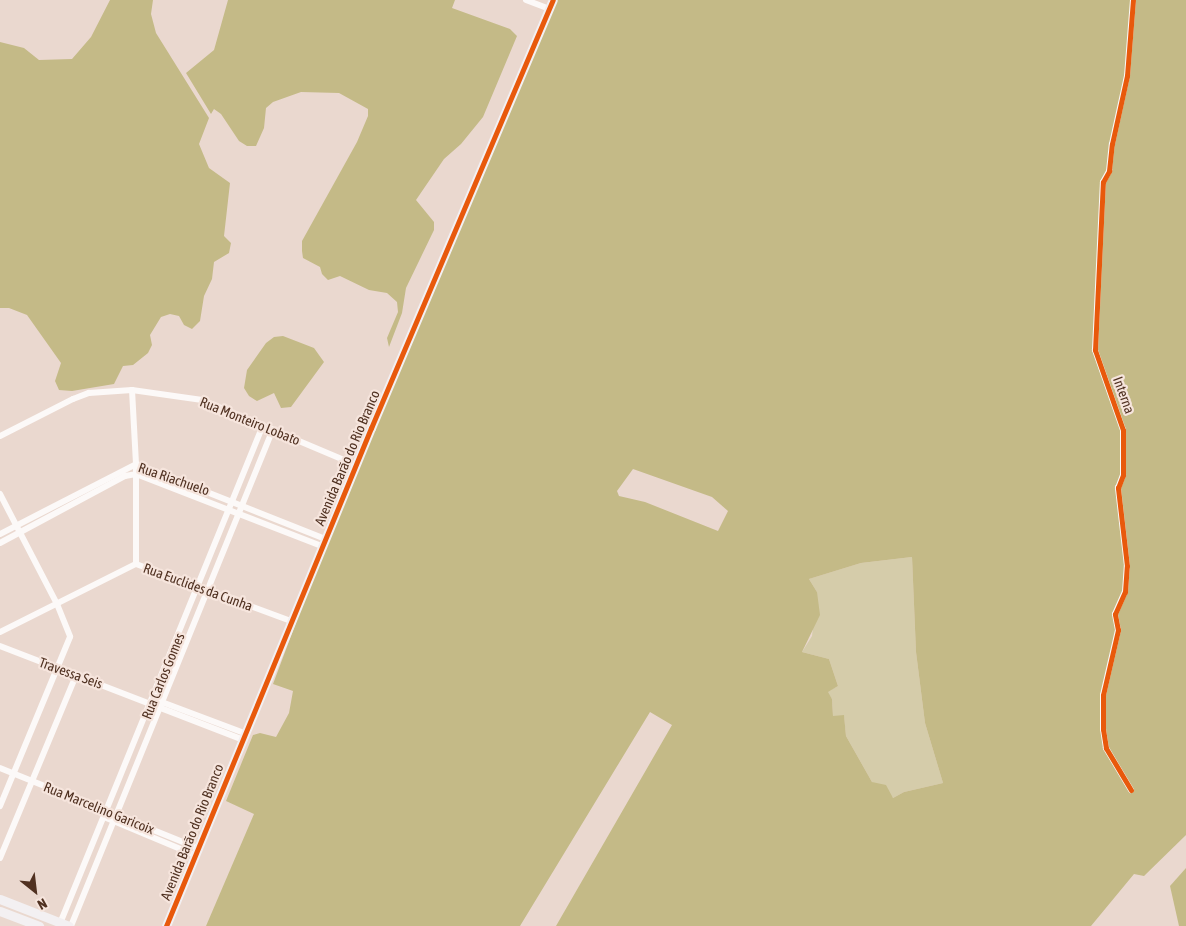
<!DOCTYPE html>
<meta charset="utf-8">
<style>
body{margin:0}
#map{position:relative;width:1186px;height:926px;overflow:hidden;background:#ead8cf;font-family:"Asap Condensed",sans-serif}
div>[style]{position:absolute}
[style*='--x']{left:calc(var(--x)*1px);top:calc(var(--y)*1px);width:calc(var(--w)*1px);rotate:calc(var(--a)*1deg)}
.green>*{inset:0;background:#d5ccaa}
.forest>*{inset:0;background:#c4ba87}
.street>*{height:6px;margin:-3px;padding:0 3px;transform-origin:3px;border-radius:3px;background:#fcf9f8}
.secondary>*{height:9px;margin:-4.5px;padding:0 4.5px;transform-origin:4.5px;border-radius:4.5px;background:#f3f0f2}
.cycleway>*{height:5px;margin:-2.5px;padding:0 2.5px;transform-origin:2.5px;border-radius:2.5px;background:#e8590c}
span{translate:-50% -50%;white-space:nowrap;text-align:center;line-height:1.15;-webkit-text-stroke:4.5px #f6e5dd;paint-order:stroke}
.street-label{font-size:14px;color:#503121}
.north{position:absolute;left:10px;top:866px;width:50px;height:50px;-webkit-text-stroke:4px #f6e5dd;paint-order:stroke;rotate:151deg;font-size:14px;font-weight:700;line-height:20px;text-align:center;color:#503121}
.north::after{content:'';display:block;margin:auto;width:18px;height:22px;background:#503121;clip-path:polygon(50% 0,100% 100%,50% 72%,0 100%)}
</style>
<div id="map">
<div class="green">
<i style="clip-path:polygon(912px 557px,916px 652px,925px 723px,943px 783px,904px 792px,893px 798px,872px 782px,846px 736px,844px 716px,833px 716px,832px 699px,827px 692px,838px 686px,829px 659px,802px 652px,812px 636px,817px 592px,809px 579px,861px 563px)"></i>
</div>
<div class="forest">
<i style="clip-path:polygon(110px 0,153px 0,151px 14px,156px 33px,209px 118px,199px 144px,209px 168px,230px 183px,224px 236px,231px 243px,229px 253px,214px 262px,212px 279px,204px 296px,200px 321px,192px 329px,184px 325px,179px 316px,170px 314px,161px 317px,150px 335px,152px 345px,148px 353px,133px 365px,123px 366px,114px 384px,72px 391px,59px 390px,55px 381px,61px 363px,27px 315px,9px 308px,0 308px,0 42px,24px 48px,39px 60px,72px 59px,91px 37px)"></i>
<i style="clip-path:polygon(228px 0,455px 0,452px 8px,510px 29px,517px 36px,483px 117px,461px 144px,444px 159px,416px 200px,434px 222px,434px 230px,406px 288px,402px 313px,389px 347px,387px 338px,398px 312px,397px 302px,387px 293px,369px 290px,340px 276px,328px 280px,322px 274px,320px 267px,303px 258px,302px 251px,302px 241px,357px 142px,368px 116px,368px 109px,339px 93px,301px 92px,273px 102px,266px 108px,264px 128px,256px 146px,247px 146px,239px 141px,221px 114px,214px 109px,211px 114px,186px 73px,214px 50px)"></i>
<i style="clip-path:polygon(evenodd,555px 0,1186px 0,1186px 835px,1144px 876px,1134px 874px,1091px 926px,556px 926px,672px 725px,650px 712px,520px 926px,206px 926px,254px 814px,226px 801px,253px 735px,260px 733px,276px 737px,289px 713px,293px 691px,273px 684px,324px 548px,555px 0,633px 469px,712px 497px,728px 511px,718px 531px,645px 502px,619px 496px,617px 491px,633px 469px,555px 0,912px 557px,916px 652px,925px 723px,943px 783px,904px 792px,893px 798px,886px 785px,872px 782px,846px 736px,844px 715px,833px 716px,832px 699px,828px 692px,838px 686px,829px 659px,802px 652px,820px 615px,817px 592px,809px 579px,861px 563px,912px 557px)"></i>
<i style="clip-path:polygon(283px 336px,314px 348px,324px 362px,291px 407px,281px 408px,274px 393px,257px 401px,249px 396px,244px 388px,247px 370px,266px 343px,274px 337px)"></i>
<i style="clip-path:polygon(1186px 868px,1186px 926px,1179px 926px,1170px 886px)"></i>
</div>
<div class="street">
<i style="--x:526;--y:0;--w:26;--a:21"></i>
<i style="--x:132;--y:390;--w:74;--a:86.9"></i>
<i style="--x:136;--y:464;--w:100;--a:90"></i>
<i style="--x:0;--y:436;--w:82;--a:-26.9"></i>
<i style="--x:73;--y:399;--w:17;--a:-21"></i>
<i style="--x:89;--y:393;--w:43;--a:-4"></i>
<i style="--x:132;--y:390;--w:71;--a:8.1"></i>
<i style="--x:202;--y:400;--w:167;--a:22.9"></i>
<i style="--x:0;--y:494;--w:124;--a:62.6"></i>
<i style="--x:57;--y:604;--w:35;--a:68"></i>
<i style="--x:70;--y:637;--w:183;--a:112.5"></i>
<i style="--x:0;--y:534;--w:153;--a:-27.2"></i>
<i style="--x:136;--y:464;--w:203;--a:21.6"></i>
<i style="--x:0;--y:543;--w:142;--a:-28.2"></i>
<i style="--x:125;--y:476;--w:11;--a:-10"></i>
<i style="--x:136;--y:474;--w:199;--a:21.2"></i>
<i style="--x:0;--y:632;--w:152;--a:-26.6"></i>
<i style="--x:136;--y:564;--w:165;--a:20.2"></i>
<i style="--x:0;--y:646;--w:258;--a:21.1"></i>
<i style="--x:159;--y:701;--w:91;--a:20.6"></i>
<i style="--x:0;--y:768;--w:214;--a:22"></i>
<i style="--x:1131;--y:790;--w:49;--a:-120.8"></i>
<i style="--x:1106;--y:748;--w:19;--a:-99"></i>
<i style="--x:1103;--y:729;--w:34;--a:-90"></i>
<i style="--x:1103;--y:695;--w:67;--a:-77"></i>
<i style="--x:1118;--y:630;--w:16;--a:-101"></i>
<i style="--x:1115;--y:614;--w:24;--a:-66"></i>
<i style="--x:1125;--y:592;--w:26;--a:-86"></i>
<i style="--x:1127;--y:566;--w:79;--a:-96.6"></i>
<i style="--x:1118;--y:488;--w:14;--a:-69"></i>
<i style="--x:1123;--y:475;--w:45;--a:-90"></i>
<i style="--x:1123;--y:430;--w:85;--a:-109.3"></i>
<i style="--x:1095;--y:350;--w:168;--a:-87.3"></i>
<i style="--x:1103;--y:182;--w:13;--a:-61"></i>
<i style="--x:1109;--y:171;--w:27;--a:-84"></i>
<i style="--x:1112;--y:144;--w:70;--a:-77.6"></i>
<i style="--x:1127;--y:76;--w:76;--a:-85.5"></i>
<i style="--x:104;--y:817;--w:99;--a:22.7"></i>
<i style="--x:0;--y:858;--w:198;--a:-67.4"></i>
<i style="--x:59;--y:926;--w:541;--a:-67.84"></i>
<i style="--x:71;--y:926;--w:536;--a:-67.88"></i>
</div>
<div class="secondary">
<i style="--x:0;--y:899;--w:74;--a:21.4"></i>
<i style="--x:0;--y:911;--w:42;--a:21"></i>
<i style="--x:166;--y:926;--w:539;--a:-67.63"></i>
<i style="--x:371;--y:428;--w:465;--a:-67"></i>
</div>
<div class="cycleway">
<i style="--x:1131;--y:790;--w:49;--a:-120.8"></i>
<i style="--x:1106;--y:748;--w:19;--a:-99"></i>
<i style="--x:1103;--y:729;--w:34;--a:-90"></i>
<i style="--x:1103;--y:695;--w:67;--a:-77"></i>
<i style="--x:1118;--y:630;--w:16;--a:-101"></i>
<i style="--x:1115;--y:614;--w:24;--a:-66"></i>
<i style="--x:1125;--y:592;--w:26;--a:-86"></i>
<i style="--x:1127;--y:566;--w:79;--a:-96.6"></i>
<i style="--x:1118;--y:488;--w:14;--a:-69"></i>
<i style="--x:1123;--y:475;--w:45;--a:-90"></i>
<i style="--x:1123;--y:430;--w:85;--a:-109.3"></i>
<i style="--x:1095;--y:350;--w:168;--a:-87.3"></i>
<i style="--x:1103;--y:182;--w:13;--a:-61"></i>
<i style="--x:1109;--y:171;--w:27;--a:-84"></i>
<i style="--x:1112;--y:144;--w:70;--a:-77.6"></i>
<i style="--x:1127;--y:76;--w:76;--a:-85.5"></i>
<i style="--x:166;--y:926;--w:539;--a:-67.63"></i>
<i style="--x:371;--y:428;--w:465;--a:-67"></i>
</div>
<div class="street-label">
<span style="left:1124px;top:395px;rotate:70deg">Interna</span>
<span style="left:250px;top:421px;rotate:22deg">Rua Monteiro Lobato</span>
<span style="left:347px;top:458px;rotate:-67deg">Avenida Barão do Rio Branco</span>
<span style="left:174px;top:479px;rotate:19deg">Rua Riachuelo</span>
<span style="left:198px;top:587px;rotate:20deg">Rua Euclides da Cunha</span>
<span style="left:71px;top:673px;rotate:20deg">Travessa Seis</span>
<span style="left:163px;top:676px;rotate:-68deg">Rua Carlos Gomes</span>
<span style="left:99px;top:808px;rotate:22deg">Rua Marcelino Garicoix</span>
<span style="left:192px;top:832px;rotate:-68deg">Avenida Barão do Rio Branco</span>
</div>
<div class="north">N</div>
</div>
